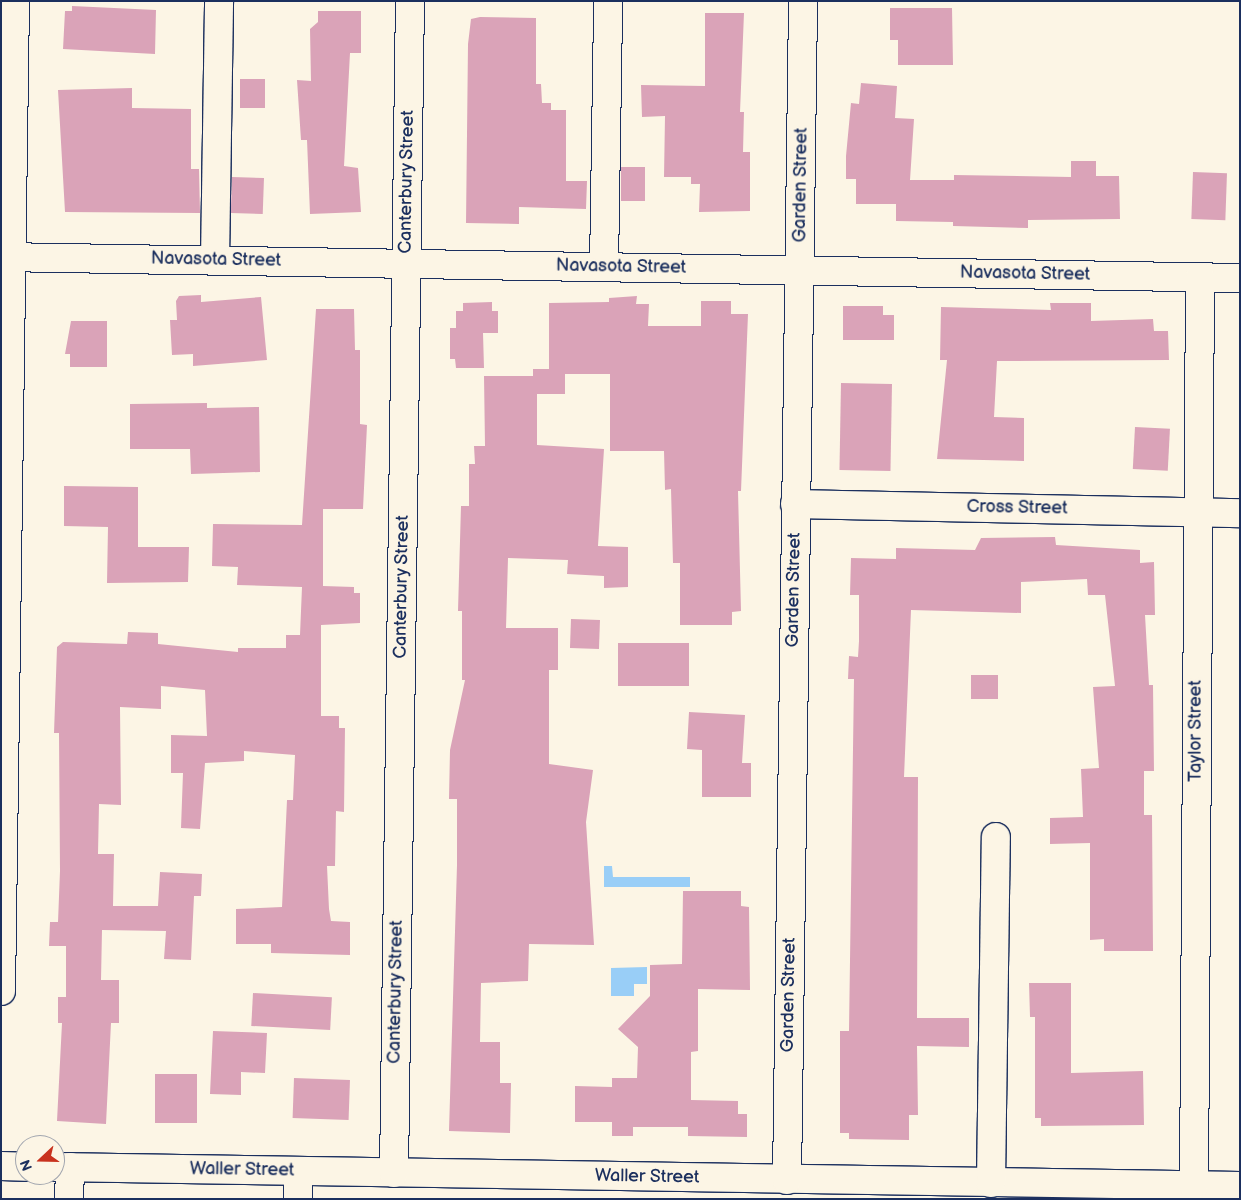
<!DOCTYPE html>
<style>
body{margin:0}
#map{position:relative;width:1241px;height:1200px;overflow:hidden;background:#fcf5e5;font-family:"Balsamiq Sans",sans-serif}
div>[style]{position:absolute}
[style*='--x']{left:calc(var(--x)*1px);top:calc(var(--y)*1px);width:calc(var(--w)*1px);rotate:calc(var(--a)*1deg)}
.water>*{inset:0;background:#99cef7}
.building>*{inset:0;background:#daa3b8;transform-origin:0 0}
.roads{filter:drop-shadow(1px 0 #1b2f5e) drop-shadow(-1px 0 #1b2f5e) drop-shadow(0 1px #1b2f5e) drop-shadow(0 -1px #1b2f5e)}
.minor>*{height:28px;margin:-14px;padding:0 14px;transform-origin:14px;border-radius:14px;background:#fcf5e5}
span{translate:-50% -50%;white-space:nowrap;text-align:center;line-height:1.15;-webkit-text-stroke:4.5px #fcf5e5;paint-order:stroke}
.street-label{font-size:18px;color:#1b2f5e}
.frame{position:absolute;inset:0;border:2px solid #1b2f5e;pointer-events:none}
.north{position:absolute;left:15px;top:1135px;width:50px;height:50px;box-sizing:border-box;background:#fcf5e5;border:1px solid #a2a6af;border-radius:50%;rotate:249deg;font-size:14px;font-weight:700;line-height:20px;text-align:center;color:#1b2f5e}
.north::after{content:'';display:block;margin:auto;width:18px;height:22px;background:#c8321e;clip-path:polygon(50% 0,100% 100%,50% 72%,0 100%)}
</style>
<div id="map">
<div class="water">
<i style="clip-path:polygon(604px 866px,612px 866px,613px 877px,690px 877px,690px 887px,604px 887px)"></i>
<i style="clip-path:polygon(647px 967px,647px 984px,634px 984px,634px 996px,611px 996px,611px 968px)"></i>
</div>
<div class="building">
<i style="clip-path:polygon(72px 6px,156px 10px,155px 54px,63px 49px,65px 11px,72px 11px)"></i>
<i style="clip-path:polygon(890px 8px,952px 8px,953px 65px,898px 65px,898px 40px,890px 40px)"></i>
<i style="clip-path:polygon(318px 11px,361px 11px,361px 53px,350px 53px,344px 166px,358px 168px,361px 212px,310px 214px,307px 140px,301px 140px,297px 80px,311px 81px,310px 29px,318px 22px)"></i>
<i style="clip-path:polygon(705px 13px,744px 13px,740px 112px,744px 112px,743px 152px,750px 152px,750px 211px,699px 212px,700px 184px,691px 184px,691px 177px,664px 177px,665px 116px,642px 117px,641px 85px,705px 86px)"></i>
<i style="clip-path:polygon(480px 17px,536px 18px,536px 84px,541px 84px,542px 103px,551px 103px,551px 110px,566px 110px,566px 181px,587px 181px,586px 209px,519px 207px,519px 224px,466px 223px,468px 44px,471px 19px)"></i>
<i style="left:240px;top:79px;width:25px;height:29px"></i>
<i style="clip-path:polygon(861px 83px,897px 86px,895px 118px,914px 119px,910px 180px,954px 180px,954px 175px,1071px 177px,1071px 161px,1096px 161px,1096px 176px,1119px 176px,1120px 219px,1028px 220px,1028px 228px,953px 226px,953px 222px,896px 221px,896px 204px,856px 204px,856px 179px,846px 179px,846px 156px,851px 103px,859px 104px)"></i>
<i style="clip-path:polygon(132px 88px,132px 108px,191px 109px,191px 169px,199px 169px,200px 213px,65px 212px,58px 90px)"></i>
<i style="left:621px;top:167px;width:24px;height:34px"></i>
<i style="left:1193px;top:172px;width:34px;height:47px;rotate:2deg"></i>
<i style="left:232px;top:177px;width:32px;height:36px;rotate:2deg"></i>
<i style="clip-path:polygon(201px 295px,201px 302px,261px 297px,267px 360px,193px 366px,193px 354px,172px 355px,170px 320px,177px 320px,176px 301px,179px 296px)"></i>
<i style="clip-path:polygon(637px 296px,636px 304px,649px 304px,648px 326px,701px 326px,701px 301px,731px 301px,731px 314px,748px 314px,741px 491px,738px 491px,741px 611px,732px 612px,732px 625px,680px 625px,680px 563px,673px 563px,671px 489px,665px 490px,664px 451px,610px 451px,610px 374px,565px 374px,565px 394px,537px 394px,537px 445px,604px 449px,598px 546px,628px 547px,628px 587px,604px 588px,604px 576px,567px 574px,568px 560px,508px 558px,506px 628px,558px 628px,558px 670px,549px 670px,549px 764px,593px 770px,586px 822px,594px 945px,529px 944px,528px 981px,481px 983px,480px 1042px,500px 1042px,500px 1083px,511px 1083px,510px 1133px,449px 1131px,457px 865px,457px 799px,449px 799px,450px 750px,465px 680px,462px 680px,462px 611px,458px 611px,461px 506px,469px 506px,469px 464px,475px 464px,474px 446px,485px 446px,484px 376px,533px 376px,533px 369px,549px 369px,549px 303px,609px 302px,609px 298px)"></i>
<i style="clip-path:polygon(492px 302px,492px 311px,498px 311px,498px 333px,483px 333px,484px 368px,456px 368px,455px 359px,450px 359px,450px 328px,456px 328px,456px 311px,463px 311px,463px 303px)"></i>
<i style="clip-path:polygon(1050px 303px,1091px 303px,1091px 321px,1153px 319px,1154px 331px,1168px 331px,1169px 360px,997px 361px,994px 417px,1024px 418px,1024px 461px,937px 459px,947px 360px,940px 360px,941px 307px,1051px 310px)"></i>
<i style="clip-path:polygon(843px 306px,883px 306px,883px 315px,894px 315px,894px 340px,843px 340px)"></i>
<i style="clip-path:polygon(316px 309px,354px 309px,355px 350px,360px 350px,360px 424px,367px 425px,363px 509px,323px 509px,323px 586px,354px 587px,354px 593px,360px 593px,360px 623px,321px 625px,321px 716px,339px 716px,339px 728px,345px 728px,344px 812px,336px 811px,335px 866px,327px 866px,329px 909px,331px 921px,350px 922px,350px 955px,271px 953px,271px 944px,236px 944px,236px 909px,282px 907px,287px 800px,293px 800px,295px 755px,244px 751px,244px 761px,205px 763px,200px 829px,181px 828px,183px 773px,171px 773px,171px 735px,207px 736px,205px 690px,161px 686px,161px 709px,120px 707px,121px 805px,99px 804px,98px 854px,114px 854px,113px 906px,158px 906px,160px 872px,202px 874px,201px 896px,194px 896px,191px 960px,164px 959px,166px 931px,102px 930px,101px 980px,119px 980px,119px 1023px,111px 1023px,106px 1124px,57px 1121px,62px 1023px,58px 1023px,58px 997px,66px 997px,66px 946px,49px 946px,50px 922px,58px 922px,60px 871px,59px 733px,54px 733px,57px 647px,63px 642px,127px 644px,128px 632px,158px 633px,158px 644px,238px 652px,238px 648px,286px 648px,286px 635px,300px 635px,302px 587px,237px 585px,238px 567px,212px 566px,213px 524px,302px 525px)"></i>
<i style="clip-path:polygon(71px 321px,107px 321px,107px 367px,70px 367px,70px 354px,65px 354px)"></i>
<i style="left:841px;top:383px;width:51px;height:87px;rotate:1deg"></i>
<i style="clip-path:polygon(207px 403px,207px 408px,259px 407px,260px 472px,191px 474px,190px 449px,130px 449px,130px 404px)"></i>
<i style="left:1135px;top:427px;width:35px;height:42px;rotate:3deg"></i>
<i style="clip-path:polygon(64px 486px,138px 487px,138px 547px,189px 547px,188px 582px,107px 583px,108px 527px,64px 526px)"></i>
<i style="clip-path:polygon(1055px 537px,1056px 545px,1140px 550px,1140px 563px,1154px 562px,1155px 615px,1145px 615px,1149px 685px,1153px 685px,1154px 771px,1144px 771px,1144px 815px,1152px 815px,1153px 951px,1104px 951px,1104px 939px,1090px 940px,1090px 843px,1050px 844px,1050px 818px,1083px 817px,1081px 769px,1099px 768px,1093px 687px,1115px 686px,1105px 595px,1088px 595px,1087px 579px,1021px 582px,1021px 613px,911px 610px,904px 777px,918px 777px,917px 1018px,969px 1018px,969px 1047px,917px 1046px,918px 1115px,909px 1115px,909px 1140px,849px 1139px,849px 1133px,840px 1133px,840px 1031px,849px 1031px,854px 679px,848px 679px,849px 656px,858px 657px,859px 641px,859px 595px,850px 595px,851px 558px,896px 559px,896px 548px,975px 550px,981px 538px)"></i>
<i style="left:571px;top:619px;width:29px;height:29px;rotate:2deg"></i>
<i style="left:618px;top:643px;width:71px;height:43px"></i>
<i style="left:971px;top:675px;width:27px;height:24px"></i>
<i style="clip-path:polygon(689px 712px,745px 715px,742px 763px,751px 763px,751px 797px,702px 797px,702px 750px,687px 749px)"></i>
<i style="clip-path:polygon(683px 891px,741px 891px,741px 906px,749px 907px,750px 990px,698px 989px,698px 1051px,691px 1052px,691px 1100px,738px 1101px,738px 1114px,747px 1114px,747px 1137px,688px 1136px,688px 1127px,633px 1127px,633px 1136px,612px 1136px,612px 1122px,575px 1122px,575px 1086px,612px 1087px,612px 1078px,637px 1078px,638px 1047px,618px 1029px,650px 996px,650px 965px,682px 964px)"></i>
<i style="clip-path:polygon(1029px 983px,1071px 983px,1071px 1073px,1143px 1071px,1144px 1125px,1041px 1126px,1041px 1118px,1035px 1118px,1035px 1017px,1030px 1017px)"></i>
<i style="left:253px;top:993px;width:79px;height:33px;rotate:3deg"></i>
<i style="clip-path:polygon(213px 1031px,267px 1033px,265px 1073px,241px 1072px,241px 1095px,210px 1094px)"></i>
<i style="left:155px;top:1074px;width:42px;height:49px"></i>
<i style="left:294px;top:1078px;width:56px;height:40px;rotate:2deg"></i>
</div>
<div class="roads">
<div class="minor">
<i style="--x:1;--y:257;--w:1239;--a:0.97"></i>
<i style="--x:215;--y:260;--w:259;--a:-89.1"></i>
<i style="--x:604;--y:267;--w:266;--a:-89.1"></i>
<i style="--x:795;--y:504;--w:445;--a:1.2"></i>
<i style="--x:1;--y:991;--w:990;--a:-89.19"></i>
<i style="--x:1;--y:1166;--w:24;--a:2"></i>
<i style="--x:55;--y:1167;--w:1185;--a:0.92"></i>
<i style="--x:394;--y:1173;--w:1172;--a:-89.22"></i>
<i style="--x:787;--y:1180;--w:1179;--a:-89.22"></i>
<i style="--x:991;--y:1183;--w:346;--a:-89.2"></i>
<i style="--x:1194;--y:1185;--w:908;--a:-89.62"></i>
<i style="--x:69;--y:1199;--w:32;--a:-88"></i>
<i style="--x:298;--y:1199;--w:28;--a:-90"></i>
</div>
</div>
<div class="street-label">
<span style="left:407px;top:182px;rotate:-89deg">Canterbury Street</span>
<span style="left:801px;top:185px;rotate:-89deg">Garden Street</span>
<span style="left:216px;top:260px;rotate:1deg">Navasota Street</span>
<span style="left:621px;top:267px;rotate:1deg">Navasota Street</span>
<span style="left:1025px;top:274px;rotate:1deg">Navasota Street</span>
<span style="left:1017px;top:508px;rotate:1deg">Cross Street</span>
<span style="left:402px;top:587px;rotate:-89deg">Canterbury Street</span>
<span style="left:794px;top:590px;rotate:-89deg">Garden Street</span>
<span style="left:1196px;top:731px;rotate:-90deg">Taylor Street</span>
<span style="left:396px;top:992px;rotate:-89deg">Canterbury Street</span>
<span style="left:789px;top:995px;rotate:-89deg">Garden Street</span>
<span style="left:242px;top:1170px;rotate:1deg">Waller Street</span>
<span style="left:647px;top:1177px;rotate:1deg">Waller Street</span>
</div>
<div class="frame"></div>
<div class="north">N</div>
</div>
